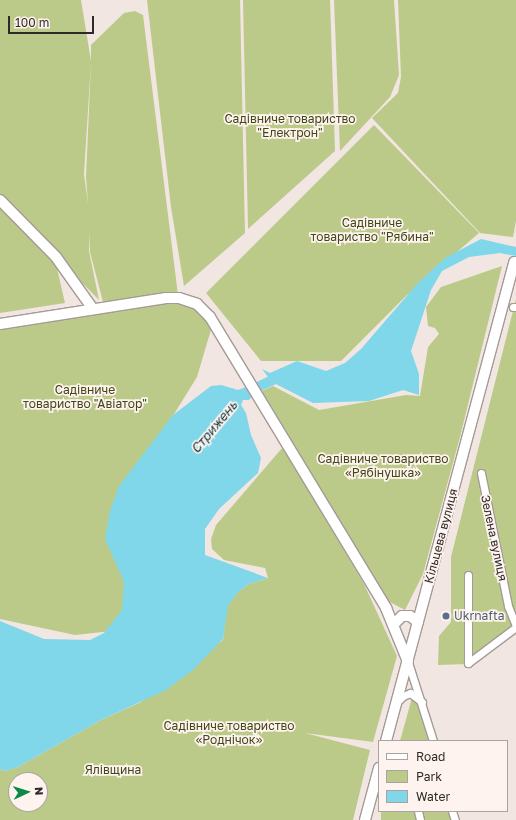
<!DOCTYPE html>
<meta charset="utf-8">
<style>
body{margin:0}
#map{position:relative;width:516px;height:820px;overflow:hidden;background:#f1e6e1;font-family:"Golos Text",sans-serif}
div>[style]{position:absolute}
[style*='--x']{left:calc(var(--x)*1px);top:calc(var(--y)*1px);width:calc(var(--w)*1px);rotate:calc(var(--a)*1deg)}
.green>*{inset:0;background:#bcca89;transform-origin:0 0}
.water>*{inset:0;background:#7fd7e9}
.river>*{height:10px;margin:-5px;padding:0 5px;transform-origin:5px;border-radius:5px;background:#7fd7e9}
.roads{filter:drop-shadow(1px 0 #a49a96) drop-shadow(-1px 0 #a49a96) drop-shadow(0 1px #a49a96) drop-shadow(0 -1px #a49a96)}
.street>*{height:7px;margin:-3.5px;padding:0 3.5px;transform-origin:3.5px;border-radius:3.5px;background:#fff}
.secondary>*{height:10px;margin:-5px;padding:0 5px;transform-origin:5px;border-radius:5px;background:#fff}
.dots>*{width:11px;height:11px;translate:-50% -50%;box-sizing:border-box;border:2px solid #fef3ee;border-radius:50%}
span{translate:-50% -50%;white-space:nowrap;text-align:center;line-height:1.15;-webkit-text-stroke:3.5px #fef3ee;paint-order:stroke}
.park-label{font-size:12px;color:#404818}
.street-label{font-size:12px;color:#2e2a29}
.service-label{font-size:12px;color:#4e5e75}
.left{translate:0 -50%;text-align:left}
.water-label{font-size:13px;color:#103a42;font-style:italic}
.legend{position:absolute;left:378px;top:740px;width:130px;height:72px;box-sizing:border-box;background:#fef3ee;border:1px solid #aba39f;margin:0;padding:5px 7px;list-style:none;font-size:12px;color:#2e2a29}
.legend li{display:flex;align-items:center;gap:8px;height:20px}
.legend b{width:20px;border:1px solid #aba39f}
.north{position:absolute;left:8px;top:772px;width:40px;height:40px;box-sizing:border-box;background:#fef3ee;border:1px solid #aba39f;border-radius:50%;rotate:86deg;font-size:11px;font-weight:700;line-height:16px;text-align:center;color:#2e2a29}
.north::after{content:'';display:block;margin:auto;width:14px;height:18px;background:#0a8a46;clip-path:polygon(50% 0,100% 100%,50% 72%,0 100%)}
.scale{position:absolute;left:8px;top:16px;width:86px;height:18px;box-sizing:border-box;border:2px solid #2e2a29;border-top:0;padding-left:5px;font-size:12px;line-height:14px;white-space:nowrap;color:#2e2a29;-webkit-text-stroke:3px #fef3ee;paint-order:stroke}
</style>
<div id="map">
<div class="green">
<i style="clip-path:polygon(evenodd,0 0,81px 0,91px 61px,91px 45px,124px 13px,135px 11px,143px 15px,178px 295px,103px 302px,90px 252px,89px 232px,89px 251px,99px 300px,0 199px,0 0,91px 63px,86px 177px,88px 204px,84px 174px,91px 63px)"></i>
<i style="clip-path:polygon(147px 0,240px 0,245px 233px,184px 286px,171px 207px)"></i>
<i style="clip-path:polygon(243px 0,330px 0,335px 151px,248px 229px)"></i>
<i style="clip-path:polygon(334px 0,394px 0,399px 75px,390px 97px,340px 151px)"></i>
<i style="clip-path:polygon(398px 0,516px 0,516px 221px,513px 237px,480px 233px,372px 118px,398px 93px,401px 77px)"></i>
<i style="clip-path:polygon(374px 125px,479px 233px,407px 295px,341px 361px,261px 361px,206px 293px)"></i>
<i style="clip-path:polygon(0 207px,56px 264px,65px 303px,0 313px)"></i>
<i style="clip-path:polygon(502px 266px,460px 437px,423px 574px,405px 610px,386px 600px,262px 391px,273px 386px,319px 410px,406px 395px,420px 396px,428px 347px,439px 334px,435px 328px,428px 326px,426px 307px,441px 287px)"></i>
<i style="clip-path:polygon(516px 299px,516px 630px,468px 664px,438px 665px,439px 636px,451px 622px,451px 557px)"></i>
<i style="clip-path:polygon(189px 300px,213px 323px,197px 377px,130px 485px,130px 601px,112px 631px,75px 635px,0 619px,0 324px,65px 314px)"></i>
<i style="clip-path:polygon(evenodd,283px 447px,364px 584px,397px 656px,373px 742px,305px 733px,370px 750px,353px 820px,0 820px,0 769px,5px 771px,18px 767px,101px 720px,141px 702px,223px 640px,227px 606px,238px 592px,249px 584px,268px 578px,265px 568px,224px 560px,212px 549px,211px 539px,216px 525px,283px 447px,16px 780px,40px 780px,40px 804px,16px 804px,16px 780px)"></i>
<i style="clip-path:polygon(413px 694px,422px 702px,433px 741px,400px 741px)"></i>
<i style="left:381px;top:811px;width:70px;height:9px"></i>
</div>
<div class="water">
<i style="clip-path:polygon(481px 239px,516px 247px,516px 256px,500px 253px,469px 257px,442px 271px,431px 290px,411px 351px,419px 374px,419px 395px,403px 390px,369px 401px,313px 403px,272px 382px,262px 369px,270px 373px,297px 361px,326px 371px,345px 363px,361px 349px,417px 284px,445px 258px)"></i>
<i style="clip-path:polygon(221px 385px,238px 390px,246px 387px,252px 396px,249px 400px,243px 400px,241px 405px,246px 413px,251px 435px,261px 458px,258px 473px,219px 509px,205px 529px,205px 555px,268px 578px,249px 584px,238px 592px,228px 606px,223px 639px,193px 670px,166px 690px,101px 720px,18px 767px,5px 771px,0 769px,0 621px,44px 639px,90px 640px,104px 633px,122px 610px,124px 582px,105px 539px,110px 511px,119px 486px,173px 415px,211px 386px)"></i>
</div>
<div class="river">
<i style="--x:247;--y:392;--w:40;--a:-25"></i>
</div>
<div class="roads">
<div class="street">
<i style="--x:513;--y:307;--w:3;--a:0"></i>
<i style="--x:481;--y:473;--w:136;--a:78.5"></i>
<i style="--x:508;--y:606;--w:22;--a:68"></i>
<i style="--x:408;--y:662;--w:83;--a:72.4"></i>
<i style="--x:468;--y:663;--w:88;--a:-90"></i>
<i style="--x:468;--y:663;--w:60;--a:-36.9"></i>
<i style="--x:397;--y:702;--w:8;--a:-45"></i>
<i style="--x:403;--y:696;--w:8;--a:-23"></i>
<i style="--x:410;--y:693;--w:15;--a:37"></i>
<i style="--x:418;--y:811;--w:9;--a:77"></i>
<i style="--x:452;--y:811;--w:9;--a:72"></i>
</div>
<div class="secondary">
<i style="--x:0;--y:200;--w:80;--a:45.5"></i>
<i style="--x:56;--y:257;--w:64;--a:54.6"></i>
<i style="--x:0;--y:324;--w:168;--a:-8.9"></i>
<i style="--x:166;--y:298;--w:13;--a:0"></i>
<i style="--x:179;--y:298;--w:19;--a:18"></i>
<i style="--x:197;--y:304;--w:18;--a:45"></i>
<i style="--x:210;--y:317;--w:340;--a:58.8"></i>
<i style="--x:386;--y:608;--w:58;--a:67.8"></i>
<i style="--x:394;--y:624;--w:11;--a:-45"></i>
<i style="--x:402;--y:616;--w:8;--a:0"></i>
<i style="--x:410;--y:616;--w:10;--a:37"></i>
<i style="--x:386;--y:741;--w:496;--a:-75"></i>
<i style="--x:365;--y:820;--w:54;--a:-74.9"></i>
</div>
</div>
<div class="dots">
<i style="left:446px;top:616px;background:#5c6f8a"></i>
</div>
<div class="park-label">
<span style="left:290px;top:126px">Садівниче товариство<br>"Електрон"</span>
<span style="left:372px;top:230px">Садівниче<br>товариство "Рябина"</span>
<span style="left:85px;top:397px">Садівниче<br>товариство "Авіатор"</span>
<span style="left:383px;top:466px">Садівниче товариство<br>«Рябінушка»</span>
<span style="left:229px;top:733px">Садівниче товариство<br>«Роднічок»</span>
<span style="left:113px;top:770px">Ялівщина</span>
</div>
<div class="street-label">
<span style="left:441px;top:536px;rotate:-75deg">Кільцева вулиця</span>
<span style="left:494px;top:538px;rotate:78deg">Зелена вулиця</span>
</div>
<div class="service-label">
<span class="left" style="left:454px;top:616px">Ukrnafta</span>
</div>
<div class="water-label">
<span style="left:214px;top:427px;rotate:-50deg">Стрижень</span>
</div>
<ul class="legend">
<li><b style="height:5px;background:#fff"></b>Road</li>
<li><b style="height:11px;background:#bcca89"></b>Park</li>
<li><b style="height:11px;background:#7fd7e9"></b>Water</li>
</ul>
<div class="north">N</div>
<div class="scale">100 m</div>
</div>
